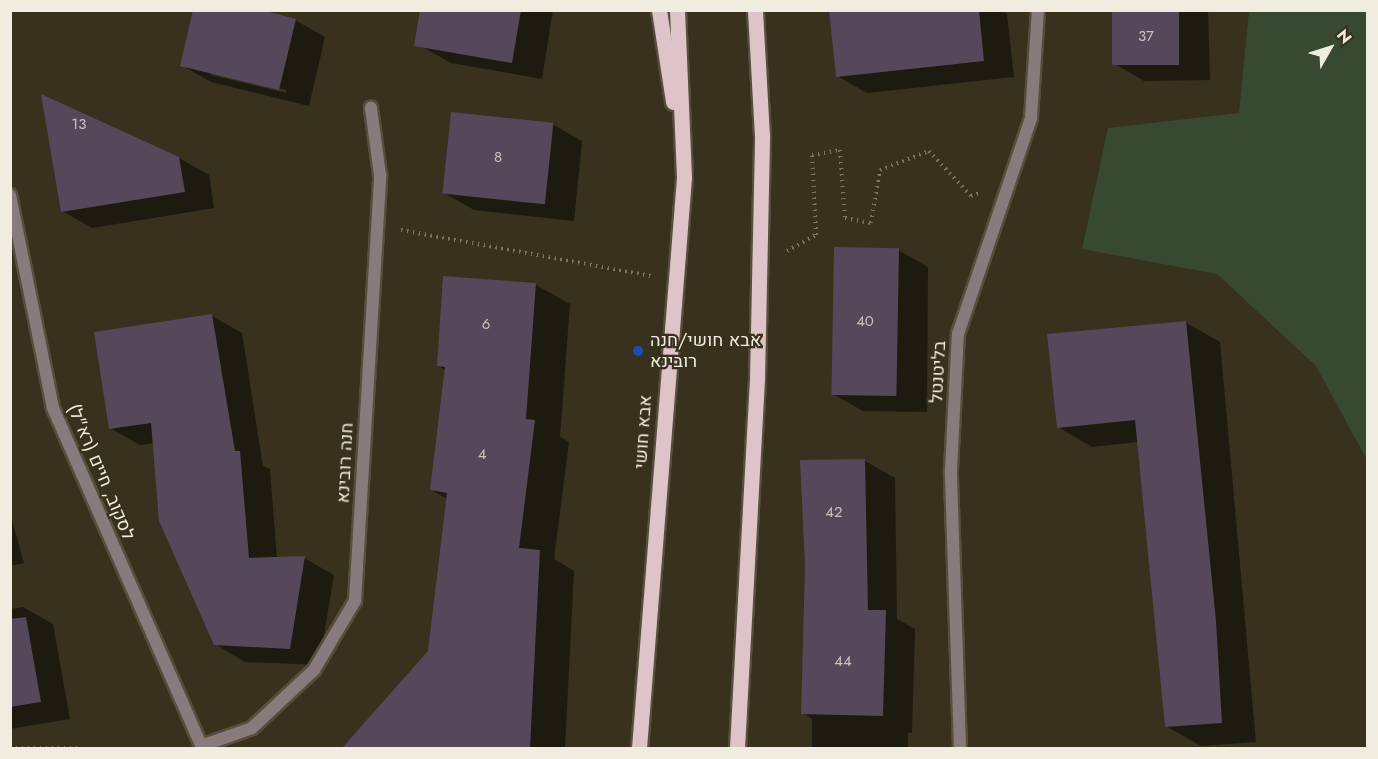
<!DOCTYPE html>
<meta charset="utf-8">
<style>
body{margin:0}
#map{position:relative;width:1378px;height:759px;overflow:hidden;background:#37311d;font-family:Jost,Heebo,sans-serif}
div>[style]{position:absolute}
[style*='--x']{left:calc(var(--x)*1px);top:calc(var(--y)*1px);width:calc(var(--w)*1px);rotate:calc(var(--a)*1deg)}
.green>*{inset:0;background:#384932}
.shadow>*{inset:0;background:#0007}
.building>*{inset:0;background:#55485b;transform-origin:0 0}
.path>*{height:4px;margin-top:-2px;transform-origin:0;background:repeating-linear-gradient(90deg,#7b7664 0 1.5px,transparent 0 6px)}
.roads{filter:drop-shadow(2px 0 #554f3c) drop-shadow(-2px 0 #554f3c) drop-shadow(0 2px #554f3c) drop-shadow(0 -2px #554f3c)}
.street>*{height:12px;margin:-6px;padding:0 6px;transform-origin:6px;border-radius:6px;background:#887b7d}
.primary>*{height:15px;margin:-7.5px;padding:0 7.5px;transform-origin:7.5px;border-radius:7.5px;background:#dec4c8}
.dots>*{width:16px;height:16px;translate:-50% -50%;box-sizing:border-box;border:3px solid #37311d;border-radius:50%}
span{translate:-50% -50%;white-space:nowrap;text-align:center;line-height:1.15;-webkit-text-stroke:4.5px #37311d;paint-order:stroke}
.number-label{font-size:15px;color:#c9c3be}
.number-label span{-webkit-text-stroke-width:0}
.poi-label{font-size:18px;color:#f0ecdf}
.left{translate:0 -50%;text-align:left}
.street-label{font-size:18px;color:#f0ecdf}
.frame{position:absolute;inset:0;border:12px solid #f0ecdf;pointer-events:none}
.north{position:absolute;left:1300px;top:18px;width:60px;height:60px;-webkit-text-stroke:4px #37311d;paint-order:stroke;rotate:51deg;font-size:16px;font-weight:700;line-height:24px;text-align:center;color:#f0ecdf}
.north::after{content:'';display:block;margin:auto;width:21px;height:27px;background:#f0ecdf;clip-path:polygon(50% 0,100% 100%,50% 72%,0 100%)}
</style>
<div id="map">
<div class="green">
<i style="clip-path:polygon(1249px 11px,1367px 11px,1367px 460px,1316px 366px,1217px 274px,1082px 249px,1108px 128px,1239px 113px)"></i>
</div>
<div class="shadow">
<i style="clip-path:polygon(430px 10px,553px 10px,542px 79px,451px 63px,421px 46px)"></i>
<i style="clip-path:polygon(840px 10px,1001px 10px,1007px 14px,1014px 77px,867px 93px,837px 76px)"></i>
<i style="clip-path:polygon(1113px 10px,1208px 10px,1210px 80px,1144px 81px,1115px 64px)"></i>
<i style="clip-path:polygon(evenodd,295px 20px,325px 37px,309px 106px,211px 82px,181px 65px,295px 20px,211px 72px,287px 90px,286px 93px,211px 75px,211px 72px)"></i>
<i style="clip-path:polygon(552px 124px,582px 141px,574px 221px,474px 210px,444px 193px)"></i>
<i style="clip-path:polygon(179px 158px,209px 175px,214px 208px,92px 228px,62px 211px)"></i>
<i style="clip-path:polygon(898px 250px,928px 267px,927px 412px,863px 411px,833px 394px)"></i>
<i style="clip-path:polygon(444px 277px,536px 285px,570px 304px,560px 437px,569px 442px,554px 559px,574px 571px,565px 748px,354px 748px,357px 734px,430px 652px,448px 499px,431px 490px,446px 370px,438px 366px)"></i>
<i style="clip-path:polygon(212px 316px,242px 333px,263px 466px,270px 469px,277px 559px,304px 558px,334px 575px,319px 665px,245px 662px,215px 644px,154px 443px,140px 445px,110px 428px)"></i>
<i style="clip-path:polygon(1185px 322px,1220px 342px,1256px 742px,1201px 746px,1166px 726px,1138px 442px,1092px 447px,1058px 427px)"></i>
<i style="clip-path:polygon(865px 461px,895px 478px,897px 619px,915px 629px,912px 733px,908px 733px,908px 748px,812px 748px,812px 719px,803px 713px)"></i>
<i style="clip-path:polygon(10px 513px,24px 563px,10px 566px)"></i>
<i style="clip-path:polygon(23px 607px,53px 624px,70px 719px,10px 729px,10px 609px)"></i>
</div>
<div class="building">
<i style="clip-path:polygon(193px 10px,262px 10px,296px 19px,279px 90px,180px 66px)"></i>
<i style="clip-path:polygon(420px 10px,521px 10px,512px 63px,414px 46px)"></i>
<i style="clip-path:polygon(829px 10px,979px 10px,984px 61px,836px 77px)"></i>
<i style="left:1112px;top:10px;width:67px;height:55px"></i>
<i style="clip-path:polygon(41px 94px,179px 157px,185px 192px,61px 212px)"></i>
<i style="left:451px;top:112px;width:103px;height:82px;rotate:6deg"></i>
<i style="left:834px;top:247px;width:65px;height:148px;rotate:1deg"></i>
<i style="clip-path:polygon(443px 276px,536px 283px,526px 419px,535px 420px,519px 548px,540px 550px,530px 748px,342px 748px,428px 651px,447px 493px,430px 490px,445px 367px,437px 366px)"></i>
<i style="clip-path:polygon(212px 314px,235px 451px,240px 451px,249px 558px,305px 556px,290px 649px,214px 645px,159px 521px,151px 423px,109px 429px,94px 332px)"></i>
<i style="clip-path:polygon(1186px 321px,1216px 621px,1222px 723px,1165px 727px,1135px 420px,1057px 428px,1047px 334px)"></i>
<i style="clip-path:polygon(865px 459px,868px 610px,886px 610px,883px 716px,801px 714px,805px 566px,800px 460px)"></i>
<i style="clip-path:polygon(26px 617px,41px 702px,10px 707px,10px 619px)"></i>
</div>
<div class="path">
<i style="--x:401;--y:230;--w:254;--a:10.4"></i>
<i style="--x:787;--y:251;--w:33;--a:-29"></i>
<i style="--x:816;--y:235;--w:80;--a:-92.9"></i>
<i style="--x:812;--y:155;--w:28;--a:-10"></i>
<i style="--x:840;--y:150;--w:68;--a:85.8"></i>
<i style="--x:845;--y:218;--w:26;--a:11"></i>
<i style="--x:871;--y:223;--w:54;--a:-80.4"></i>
<i style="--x:880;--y:170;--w:53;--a:-21.2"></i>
<i style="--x:929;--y:151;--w:62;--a:47"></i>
<i style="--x:971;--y:196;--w:9;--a:-21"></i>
<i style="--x:10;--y:748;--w:69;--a:0"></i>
</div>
<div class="roads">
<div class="street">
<i style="--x:10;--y:195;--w:217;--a:78.6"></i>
<i style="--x:53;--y:408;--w:371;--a:66.3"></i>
<i style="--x:201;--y:746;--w:54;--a:-19.4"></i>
<i style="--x:252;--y:728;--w:85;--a:-43.1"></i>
<i style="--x:314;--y:670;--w:80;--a:-59.3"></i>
<i style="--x:355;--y:601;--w:427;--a:-86.6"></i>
<i style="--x:380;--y:175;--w:68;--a:-97.7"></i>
<i style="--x:960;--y:748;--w:278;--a:-91.9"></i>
<i style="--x:951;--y:470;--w:136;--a:-87.1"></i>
<i style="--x:958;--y:334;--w:228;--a:-71.3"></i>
<i style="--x:1031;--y:118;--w:108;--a:-86.3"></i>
</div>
<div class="primary">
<i style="--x:659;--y:10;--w:93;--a:81.3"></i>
<i style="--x:639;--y:748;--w:573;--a:-85.49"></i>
<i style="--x:684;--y:177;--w:167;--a:-92.4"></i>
<i style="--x:737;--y:748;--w:370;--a:-86.9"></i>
<i style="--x:757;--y:379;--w:243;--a:-88.8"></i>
<i style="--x:762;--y:136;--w:126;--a:-93.2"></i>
</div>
</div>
<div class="dots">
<i style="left:638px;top:351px;background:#1a4fb4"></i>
</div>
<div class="number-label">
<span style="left:1146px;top:37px">37</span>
<span style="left:79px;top:125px">13</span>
<span style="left:498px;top:158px">8</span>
<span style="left:865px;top:322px">40</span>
<span style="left:486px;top:325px">6</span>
<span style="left:482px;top:455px">4</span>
<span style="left:834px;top:513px">42</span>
<span style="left:843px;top:662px">44</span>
</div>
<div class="poi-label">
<span class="left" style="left:650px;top:351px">אבא חושי/חנה<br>רובינא</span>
</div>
<div class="street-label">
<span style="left:938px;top:372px;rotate:-87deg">בליטנטל</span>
<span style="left:643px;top:432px;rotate:-86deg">אבא חושי</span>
<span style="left:345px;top:463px;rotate:-87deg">חנה רובינא</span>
<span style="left:101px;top:472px;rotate:67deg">לסקוב, חיים (רא"ל)</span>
</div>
<div class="frame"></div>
<div class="north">N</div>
</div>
